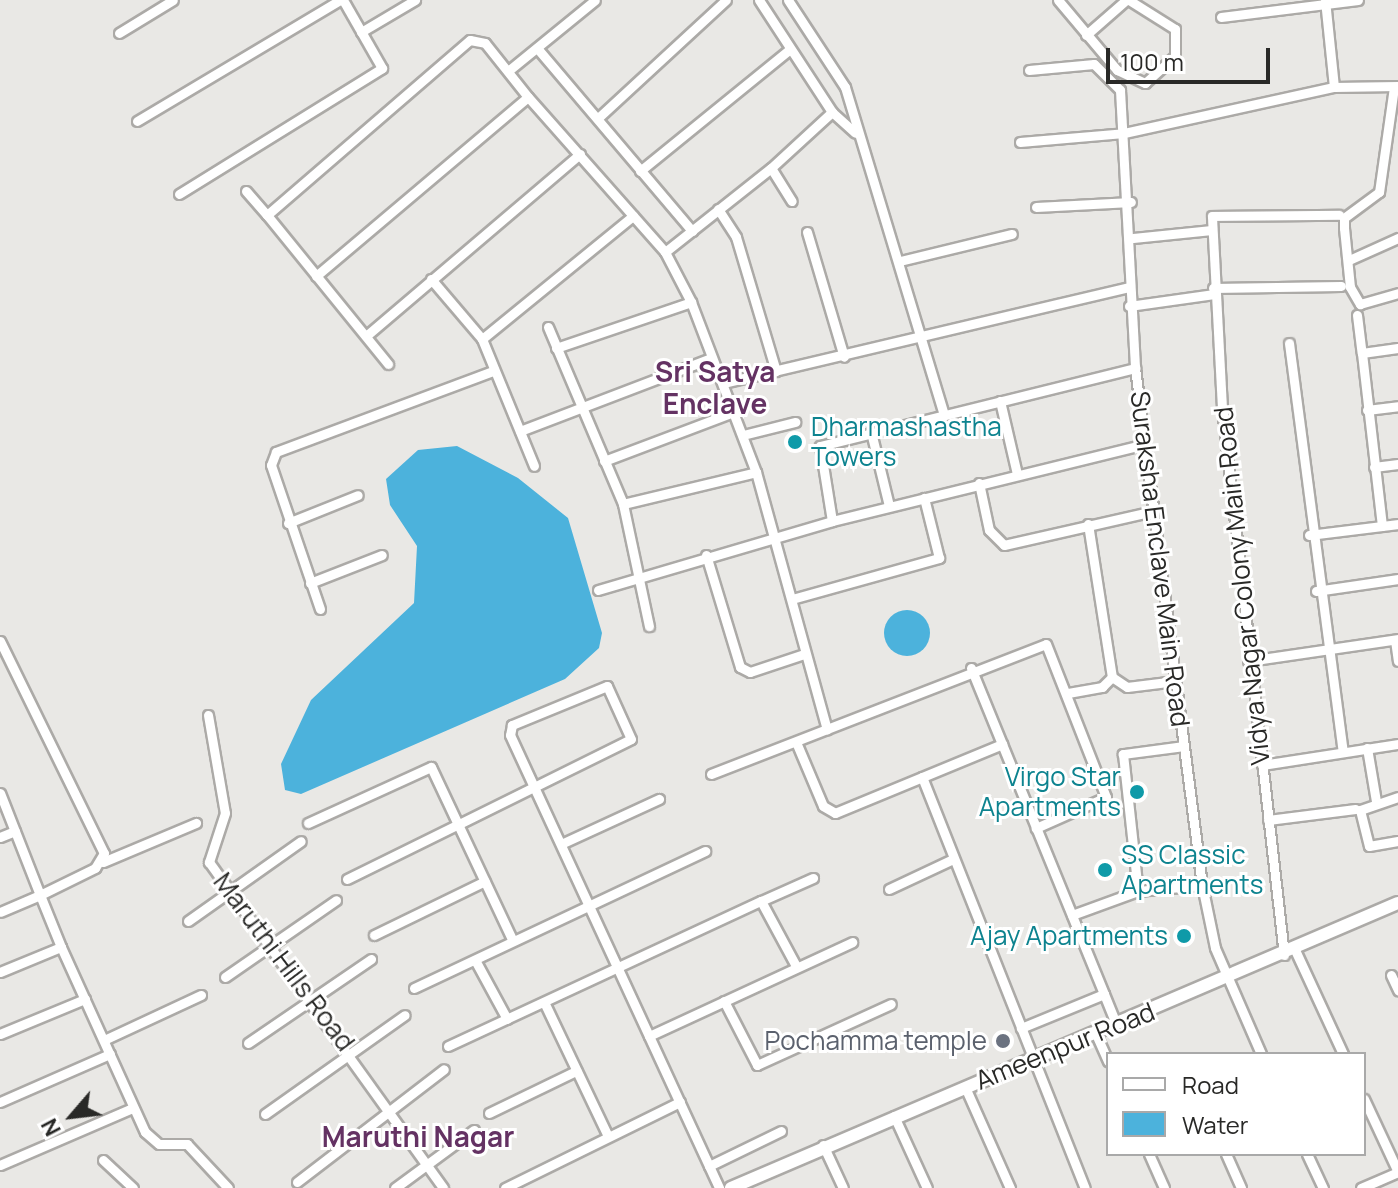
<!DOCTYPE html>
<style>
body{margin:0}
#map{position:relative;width:1398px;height:1188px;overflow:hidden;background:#e9e8e5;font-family:Manrope,sans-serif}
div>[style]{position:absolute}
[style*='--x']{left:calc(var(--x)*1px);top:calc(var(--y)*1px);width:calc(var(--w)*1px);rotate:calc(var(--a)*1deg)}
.water>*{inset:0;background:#4cb2dc}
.round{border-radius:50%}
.roads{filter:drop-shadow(2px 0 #acaaa7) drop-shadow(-2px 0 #acaaa7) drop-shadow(0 2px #acaaa7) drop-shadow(0 -2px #acaaa7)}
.minor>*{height:9px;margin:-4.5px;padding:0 4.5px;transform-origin:4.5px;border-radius:4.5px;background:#fff}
.tertiary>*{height:12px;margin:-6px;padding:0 6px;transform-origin:6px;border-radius:6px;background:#fff}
.dots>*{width:22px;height:22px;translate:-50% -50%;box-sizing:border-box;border:4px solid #fff;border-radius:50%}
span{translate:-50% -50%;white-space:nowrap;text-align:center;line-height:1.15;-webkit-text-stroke:6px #fff;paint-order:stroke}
.culture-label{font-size:26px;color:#0d838f}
.left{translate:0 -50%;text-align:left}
.right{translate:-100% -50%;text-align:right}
.street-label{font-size:26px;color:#292927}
.worship-label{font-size:26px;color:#5b616d}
.neighbourhood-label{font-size:28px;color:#643263;font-weight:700}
.legend{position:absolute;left:1106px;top:1052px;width:260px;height:104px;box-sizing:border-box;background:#fff;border:2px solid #a9a9a9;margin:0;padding:10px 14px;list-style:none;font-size:24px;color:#292927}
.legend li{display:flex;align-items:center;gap:16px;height:40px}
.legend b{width:40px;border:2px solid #a9a9a9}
.north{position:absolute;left:32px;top:1076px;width:80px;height:80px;-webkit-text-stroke:6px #fff;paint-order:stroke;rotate:242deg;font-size:22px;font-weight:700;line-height:32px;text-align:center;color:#292927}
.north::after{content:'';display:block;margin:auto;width:28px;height:36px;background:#292927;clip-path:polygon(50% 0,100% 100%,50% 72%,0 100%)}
.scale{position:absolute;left:1106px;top:48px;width:164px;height:36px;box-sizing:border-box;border:4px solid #292927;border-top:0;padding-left:10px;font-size:24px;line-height:28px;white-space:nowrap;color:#292927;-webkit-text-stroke:6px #fff;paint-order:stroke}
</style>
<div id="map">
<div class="water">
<i style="clip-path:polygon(457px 446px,518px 478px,568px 518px,602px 633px,599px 648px,565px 679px,301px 794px,285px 790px,281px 764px,311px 700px,414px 603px,417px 546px,390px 505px,386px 479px,418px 450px)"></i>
<i class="round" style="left:884px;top:610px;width:46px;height:46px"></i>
</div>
<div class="roads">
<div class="minor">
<i style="--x:759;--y:0;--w:134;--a:56.9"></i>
<i style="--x:832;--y:112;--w:31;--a:42"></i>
<i style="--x:788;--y:0;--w:104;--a:56.8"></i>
<i style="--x:845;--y:87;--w:343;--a:73.2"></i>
<i style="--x:1058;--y:0;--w:92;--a:49.9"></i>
<i style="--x:1117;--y:70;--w:31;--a:25"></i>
<i style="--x:1145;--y:83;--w:40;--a:-42"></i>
<i style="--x:1175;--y:56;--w:27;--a:-90"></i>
<i style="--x:1175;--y:29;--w:54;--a:-147.8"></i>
<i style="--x:1325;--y:0;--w:87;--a:84.1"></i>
<i style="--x:1221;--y:17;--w:138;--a:-7.1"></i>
<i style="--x:361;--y:32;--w:63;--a:-30.7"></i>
<i style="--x:119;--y:33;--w:63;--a:-31.4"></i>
<i style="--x:1086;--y:35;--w:53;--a:-41.2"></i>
<i style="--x:537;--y:48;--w:240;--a:49.7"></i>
<i style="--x:1029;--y:70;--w:65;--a:-5.3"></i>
<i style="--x:1094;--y:64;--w:37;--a:45"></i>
<i style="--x:1120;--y:90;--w:278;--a:86.9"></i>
<i style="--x:1135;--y:368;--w:521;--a:82.62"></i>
<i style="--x:1202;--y:885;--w:64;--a:78.3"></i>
<i style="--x:1215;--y:948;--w:116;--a:66.5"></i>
<i style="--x:508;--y:71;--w:112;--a:-39.2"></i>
<i style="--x:1394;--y:87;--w:106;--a:98.1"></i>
<i style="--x:1379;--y:192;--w:44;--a:143.4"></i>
<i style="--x:1344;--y:218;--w:10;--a:90"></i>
<i style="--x:1344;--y:228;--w:59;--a:84.2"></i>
<i style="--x:1350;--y:287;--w:20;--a:60"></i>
<i style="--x:1360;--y:304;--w:40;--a:-16"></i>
<i style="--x:598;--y:118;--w:174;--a:-42.7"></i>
<i style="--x:137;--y:121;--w:236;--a:-30.8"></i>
<i style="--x:1020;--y:142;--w:104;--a:-4.9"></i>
<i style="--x:1124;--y:133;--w:215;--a:-12.4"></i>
<i style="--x:1334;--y:87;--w:64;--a:-0.9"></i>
<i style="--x:771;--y:168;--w:83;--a:-42.6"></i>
<i style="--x:640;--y:171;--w:193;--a:-39.1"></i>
<i style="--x:246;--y:191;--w:32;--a:49"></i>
<i style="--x:267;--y:215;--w:268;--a:-40.8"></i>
<i style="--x:470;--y:40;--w:15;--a:11"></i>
<i style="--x:485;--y:43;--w:69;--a:51.5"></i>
<i style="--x:179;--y:194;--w:239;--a:-31.8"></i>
<i style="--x:382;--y:68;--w:78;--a:-119.8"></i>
<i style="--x:1036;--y:207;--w:95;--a:-3"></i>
<i style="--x:718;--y:209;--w:33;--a:57"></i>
<i style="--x:736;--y:237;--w:140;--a:73.4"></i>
<i style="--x:267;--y:215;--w:192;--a:50.9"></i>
<i style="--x:807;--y:232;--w:130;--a:73.5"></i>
<i style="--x:1133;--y:238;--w:79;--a:-5.8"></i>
<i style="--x:665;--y:252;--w:135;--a:-38.4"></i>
<i style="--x:771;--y:168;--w:39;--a:58"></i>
<i style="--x:1349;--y:260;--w:54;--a:-24.2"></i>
<i style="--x:900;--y:261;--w:115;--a:-13.6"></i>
<i style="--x:316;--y:276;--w:277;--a:-40.2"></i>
<i style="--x:528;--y:97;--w:207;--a:48.5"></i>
<i style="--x:665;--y:252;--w:56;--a:62.5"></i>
<i style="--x:691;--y:302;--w:182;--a:69.1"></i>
<i style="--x:756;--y:472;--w:267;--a:74.6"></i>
<i style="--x:431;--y:279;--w:79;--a:49.6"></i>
<i style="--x:482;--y:339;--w:137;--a:67.7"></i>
<i style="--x:1213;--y:288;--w:128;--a:-0.9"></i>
<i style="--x:1129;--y:306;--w:86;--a:-8"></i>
<i style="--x:1357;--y:315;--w:38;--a:83"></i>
<i style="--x:548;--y:327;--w:192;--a:67"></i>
<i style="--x:623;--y:504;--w:125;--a:78"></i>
<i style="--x:366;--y:336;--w:281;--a:-40.4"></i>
<i style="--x:482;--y:339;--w:195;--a:-39.2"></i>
<i style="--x:1289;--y:343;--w:412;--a:82.5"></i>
<i style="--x:556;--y:348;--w:143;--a:-18.8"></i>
<i style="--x:723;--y:383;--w:418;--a:-13.3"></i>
<i style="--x:1000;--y:401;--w:75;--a:76.9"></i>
<i style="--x:1367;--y:410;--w:31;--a:-7"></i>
<i style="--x:520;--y:431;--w:204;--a:-20.9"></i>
<i style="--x:871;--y:432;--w:76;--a:76.3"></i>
<i style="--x:743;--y:435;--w:54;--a:-14"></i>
<i style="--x:604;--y:461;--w:139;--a:-20.7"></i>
<i style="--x:1374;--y:467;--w:24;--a:-7"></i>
<i style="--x:979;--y:483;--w:48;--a:78"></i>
<i style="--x:989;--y:530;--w:21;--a:45"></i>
<i style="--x:1004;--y:545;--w:154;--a:-12.8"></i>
<i style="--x:623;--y:504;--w:137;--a:-13.5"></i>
<i style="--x:832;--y:521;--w:76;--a:-99.1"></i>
<i style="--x:820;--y:446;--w:325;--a:-13.9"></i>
<i style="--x:288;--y:523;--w:75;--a:-21.8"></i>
<i style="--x:1088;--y:524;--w:155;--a:81.1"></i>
<i style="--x:1112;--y:677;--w:18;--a:34"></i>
<i style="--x:1127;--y:687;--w:49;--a:-7"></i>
<i style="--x:1382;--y:526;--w:174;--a:-96.6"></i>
<i style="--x:1362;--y:353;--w:36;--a:-8"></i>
<i style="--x:1309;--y:535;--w:90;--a:-7"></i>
<i style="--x:706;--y:555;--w:117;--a:73.1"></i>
<i style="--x:740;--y:667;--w:11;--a:27"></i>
<i style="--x:750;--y:672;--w:57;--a:-18.4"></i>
<i style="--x:310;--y:583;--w:77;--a:-21.3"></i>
<i style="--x:598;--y:590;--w:244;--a:-16.4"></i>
<i style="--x:832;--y:521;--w:322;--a:-13.8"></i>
<i style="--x:1316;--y:591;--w:83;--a:-8.3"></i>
<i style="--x:792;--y:599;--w:153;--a:-15.6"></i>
<i style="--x:939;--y:558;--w:62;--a:-104"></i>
<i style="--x:320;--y:609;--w:152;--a:-108.8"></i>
<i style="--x:271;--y:465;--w:14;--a:-69"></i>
<i style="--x:276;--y:452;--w:232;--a:-20.5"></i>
<i style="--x:1395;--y:640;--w:21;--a:82"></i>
<i style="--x:0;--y:641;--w:236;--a:63.9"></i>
<i style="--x:104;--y:853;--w:17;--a:121"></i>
<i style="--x:95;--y:868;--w:61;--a:153.9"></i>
<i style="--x:40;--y:895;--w:56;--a:68"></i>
<i style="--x:61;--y:947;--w:203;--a:65.6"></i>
<i style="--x:145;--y:1132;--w:18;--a:41"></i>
<i style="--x:159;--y:1144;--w:28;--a:0"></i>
<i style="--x:187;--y:1144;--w:60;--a:47"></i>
<i style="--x:1248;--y:661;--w:152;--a:-8.3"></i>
<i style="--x:971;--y:668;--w:352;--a:67.8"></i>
<i style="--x:1104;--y:994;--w:90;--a:157.7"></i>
<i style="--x:1068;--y:693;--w:35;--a:-10"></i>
<i style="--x:1102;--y:687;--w:14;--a:-45"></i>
<i style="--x:208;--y:715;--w:99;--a:80.2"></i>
<i style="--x:225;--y:813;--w:52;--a:108.1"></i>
<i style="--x:209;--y:862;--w:401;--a:54.3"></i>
<i style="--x:796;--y:742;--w:69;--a:67.1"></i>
<i style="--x:823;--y:806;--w:14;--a:30"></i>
<i style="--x:835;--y:813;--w:181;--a:-22.4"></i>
<i style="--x:1184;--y:746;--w:62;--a:172.5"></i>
<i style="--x:1123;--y:754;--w:138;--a:83.8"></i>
<i style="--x:1138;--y:891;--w:64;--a:-5.4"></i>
<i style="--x:1367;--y:748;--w:54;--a:80.4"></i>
<i style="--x:1262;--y:765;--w:138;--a:-8.8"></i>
<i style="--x:711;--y:774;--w:359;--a:-21.2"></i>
<i style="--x:1046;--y:644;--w:164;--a:68.6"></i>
<i style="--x:1106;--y:797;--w:77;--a:156.1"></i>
<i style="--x:922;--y:777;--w:442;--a:68.4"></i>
<i style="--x:0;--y:793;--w:110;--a:68.6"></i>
<i style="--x:40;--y:895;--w:43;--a:157"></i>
<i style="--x:1398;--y:797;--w:40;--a:161.1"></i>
<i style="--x:1360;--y:810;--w:37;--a:76"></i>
<i style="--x:1369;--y:846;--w:29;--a:-10"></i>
<i style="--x:1268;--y:820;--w:88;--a:-7.2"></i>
<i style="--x:308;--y:823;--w:135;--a:-24.5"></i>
<i style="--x:431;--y:767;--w:192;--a:64.8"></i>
<i style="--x:0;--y:837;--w:16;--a:-22"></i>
<i style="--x:561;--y:844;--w:108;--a:-24.7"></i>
<i style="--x:103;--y:862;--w:101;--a:-22.8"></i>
<i style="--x:347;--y:879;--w:125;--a:-26.2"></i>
<i style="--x:459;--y:824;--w:84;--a:-26.3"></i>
<i style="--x:534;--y:787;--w:108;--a:-26.3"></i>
<i style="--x:631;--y:739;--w:58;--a:-114.4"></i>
<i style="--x:607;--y:686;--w:103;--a:157.7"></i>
<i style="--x:512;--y:725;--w:10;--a:101"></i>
<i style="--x:510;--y:735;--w:186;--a:65.2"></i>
<i style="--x:588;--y:904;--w:313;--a:65.2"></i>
<i style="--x:889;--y:889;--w:71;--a:-25.1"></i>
<i style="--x:761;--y:901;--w:57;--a:-23.9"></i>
<i style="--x:1072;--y:915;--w:70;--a:-20"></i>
<i style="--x:188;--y:921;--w:138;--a:-35.3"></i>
<i style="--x:374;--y:935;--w:123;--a:-25.9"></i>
<i style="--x:1295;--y:950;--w:115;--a:65.2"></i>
<i style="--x:1284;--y:955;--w:551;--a:-96.47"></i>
<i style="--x:1222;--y:408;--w:192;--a:-93"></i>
<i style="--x:1212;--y:216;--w:127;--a:-0.5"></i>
<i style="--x:475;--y:960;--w:67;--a:61.5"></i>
<i style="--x:0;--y:972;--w:66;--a:-22.3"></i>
<i style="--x:1391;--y:975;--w:17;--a:65"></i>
<i style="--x:225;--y:977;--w:135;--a:-34.7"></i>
<i style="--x:414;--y:988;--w:322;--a:-25.2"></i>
<i style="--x:1104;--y:994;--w:31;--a:68"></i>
<i style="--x:724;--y:1001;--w:72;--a:62.7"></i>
<i style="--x:757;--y:1065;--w:147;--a:-24.5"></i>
<i style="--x:544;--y:1002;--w:148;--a:64.5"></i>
<i style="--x:1095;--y:1032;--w:32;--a:66"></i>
<i style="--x:0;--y:1034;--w:92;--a:-22.4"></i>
<i style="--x:649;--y:1036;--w:224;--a:-24.8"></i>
<i style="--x:104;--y:1040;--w:107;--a:-24.9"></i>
<i style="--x:248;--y:1043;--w:149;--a:-34.3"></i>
<i style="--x:448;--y:1046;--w:345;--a:-24.9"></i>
<i style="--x:761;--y:901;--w:74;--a:61.7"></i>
<i style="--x:965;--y:1087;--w:111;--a:66"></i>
<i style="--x:1364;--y:1099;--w:81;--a:65"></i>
<i style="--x:0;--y:1102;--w:120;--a:-23.6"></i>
<i style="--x:489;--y:1113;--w:97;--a:-25.8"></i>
<i style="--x:265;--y:1114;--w:171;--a:-35.3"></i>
<i style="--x:894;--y:1116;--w:79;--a:65.4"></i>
<i style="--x:823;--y:1145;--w:47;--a:65.1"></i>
<i style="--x:1149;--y:1154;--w:37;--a:66"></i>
<i style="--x:1226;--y:1154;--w:37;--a:66"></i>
<i style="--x:1307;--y:1154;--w:38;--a:65"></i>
<i style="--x:103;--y:1160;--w:41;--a:43"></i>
<i style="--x:0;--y:1165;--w:142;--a:-23.3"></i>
<i style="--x:709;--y:1166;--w:80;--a:-25.9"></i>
<i style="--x:297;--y:1182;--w:185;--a:-37.5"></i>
<i style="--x:395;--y:1188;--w:98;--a:-36.3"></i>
<i style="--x:505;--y:1188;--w:195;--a:-26.2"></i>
<i style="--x:1361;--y:1188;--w:40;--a:-23.4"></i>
</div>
<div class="tertiary">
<i style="--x:731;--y:1188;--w:725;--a:-23.14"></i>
</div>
</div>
<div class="dots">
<i style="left:795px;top:442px;background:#0f9aa8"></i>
<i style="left:1137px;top:792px;background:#0f9aa8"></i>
<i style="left:1105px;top:870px;background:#0f9aa8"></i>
<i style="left:1184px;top:936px;background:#0f9aa8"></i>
<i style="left:1003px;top:1041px;background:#6b7280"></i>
</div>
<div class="culture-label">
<span class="left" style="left:811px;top:442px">Dharmashastha<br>Towers</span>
<span class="right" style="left:1121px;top:792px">Virgo Star<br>Apartments</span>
<span class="left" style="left:1121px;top:870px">SS Classic<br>Apartments</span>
<span class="right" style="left:1168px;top:936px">Ajay Apartments</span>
</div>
<div class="street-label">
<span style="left:1160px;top:559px;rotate:83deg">Suraksha Enclave Main Road</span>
<span style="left:1242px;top:586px;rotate:-96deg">Vidya Nagar Colony Main Road</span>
<span style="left:284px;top:962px;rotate:53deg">Maruthi Hills Road</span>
<span style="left:1065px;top:1046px;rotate:-22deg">Ameenpur Road</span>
</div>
<div class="worship-label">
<span class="right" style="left:987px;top:1041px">Pochamma temple</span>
</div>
<div class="neighbourhood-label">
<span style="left:715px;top:387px">Sri Satya<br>Enclave</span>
<span style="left:418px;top:1136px">Maruthi Nagar</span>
</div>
<ul class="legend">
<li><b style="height:10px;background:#fff"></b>Road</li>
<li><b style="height:22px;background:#4cb2dc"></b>Water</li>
</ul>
<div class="north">N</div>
<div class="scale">100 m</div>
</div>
